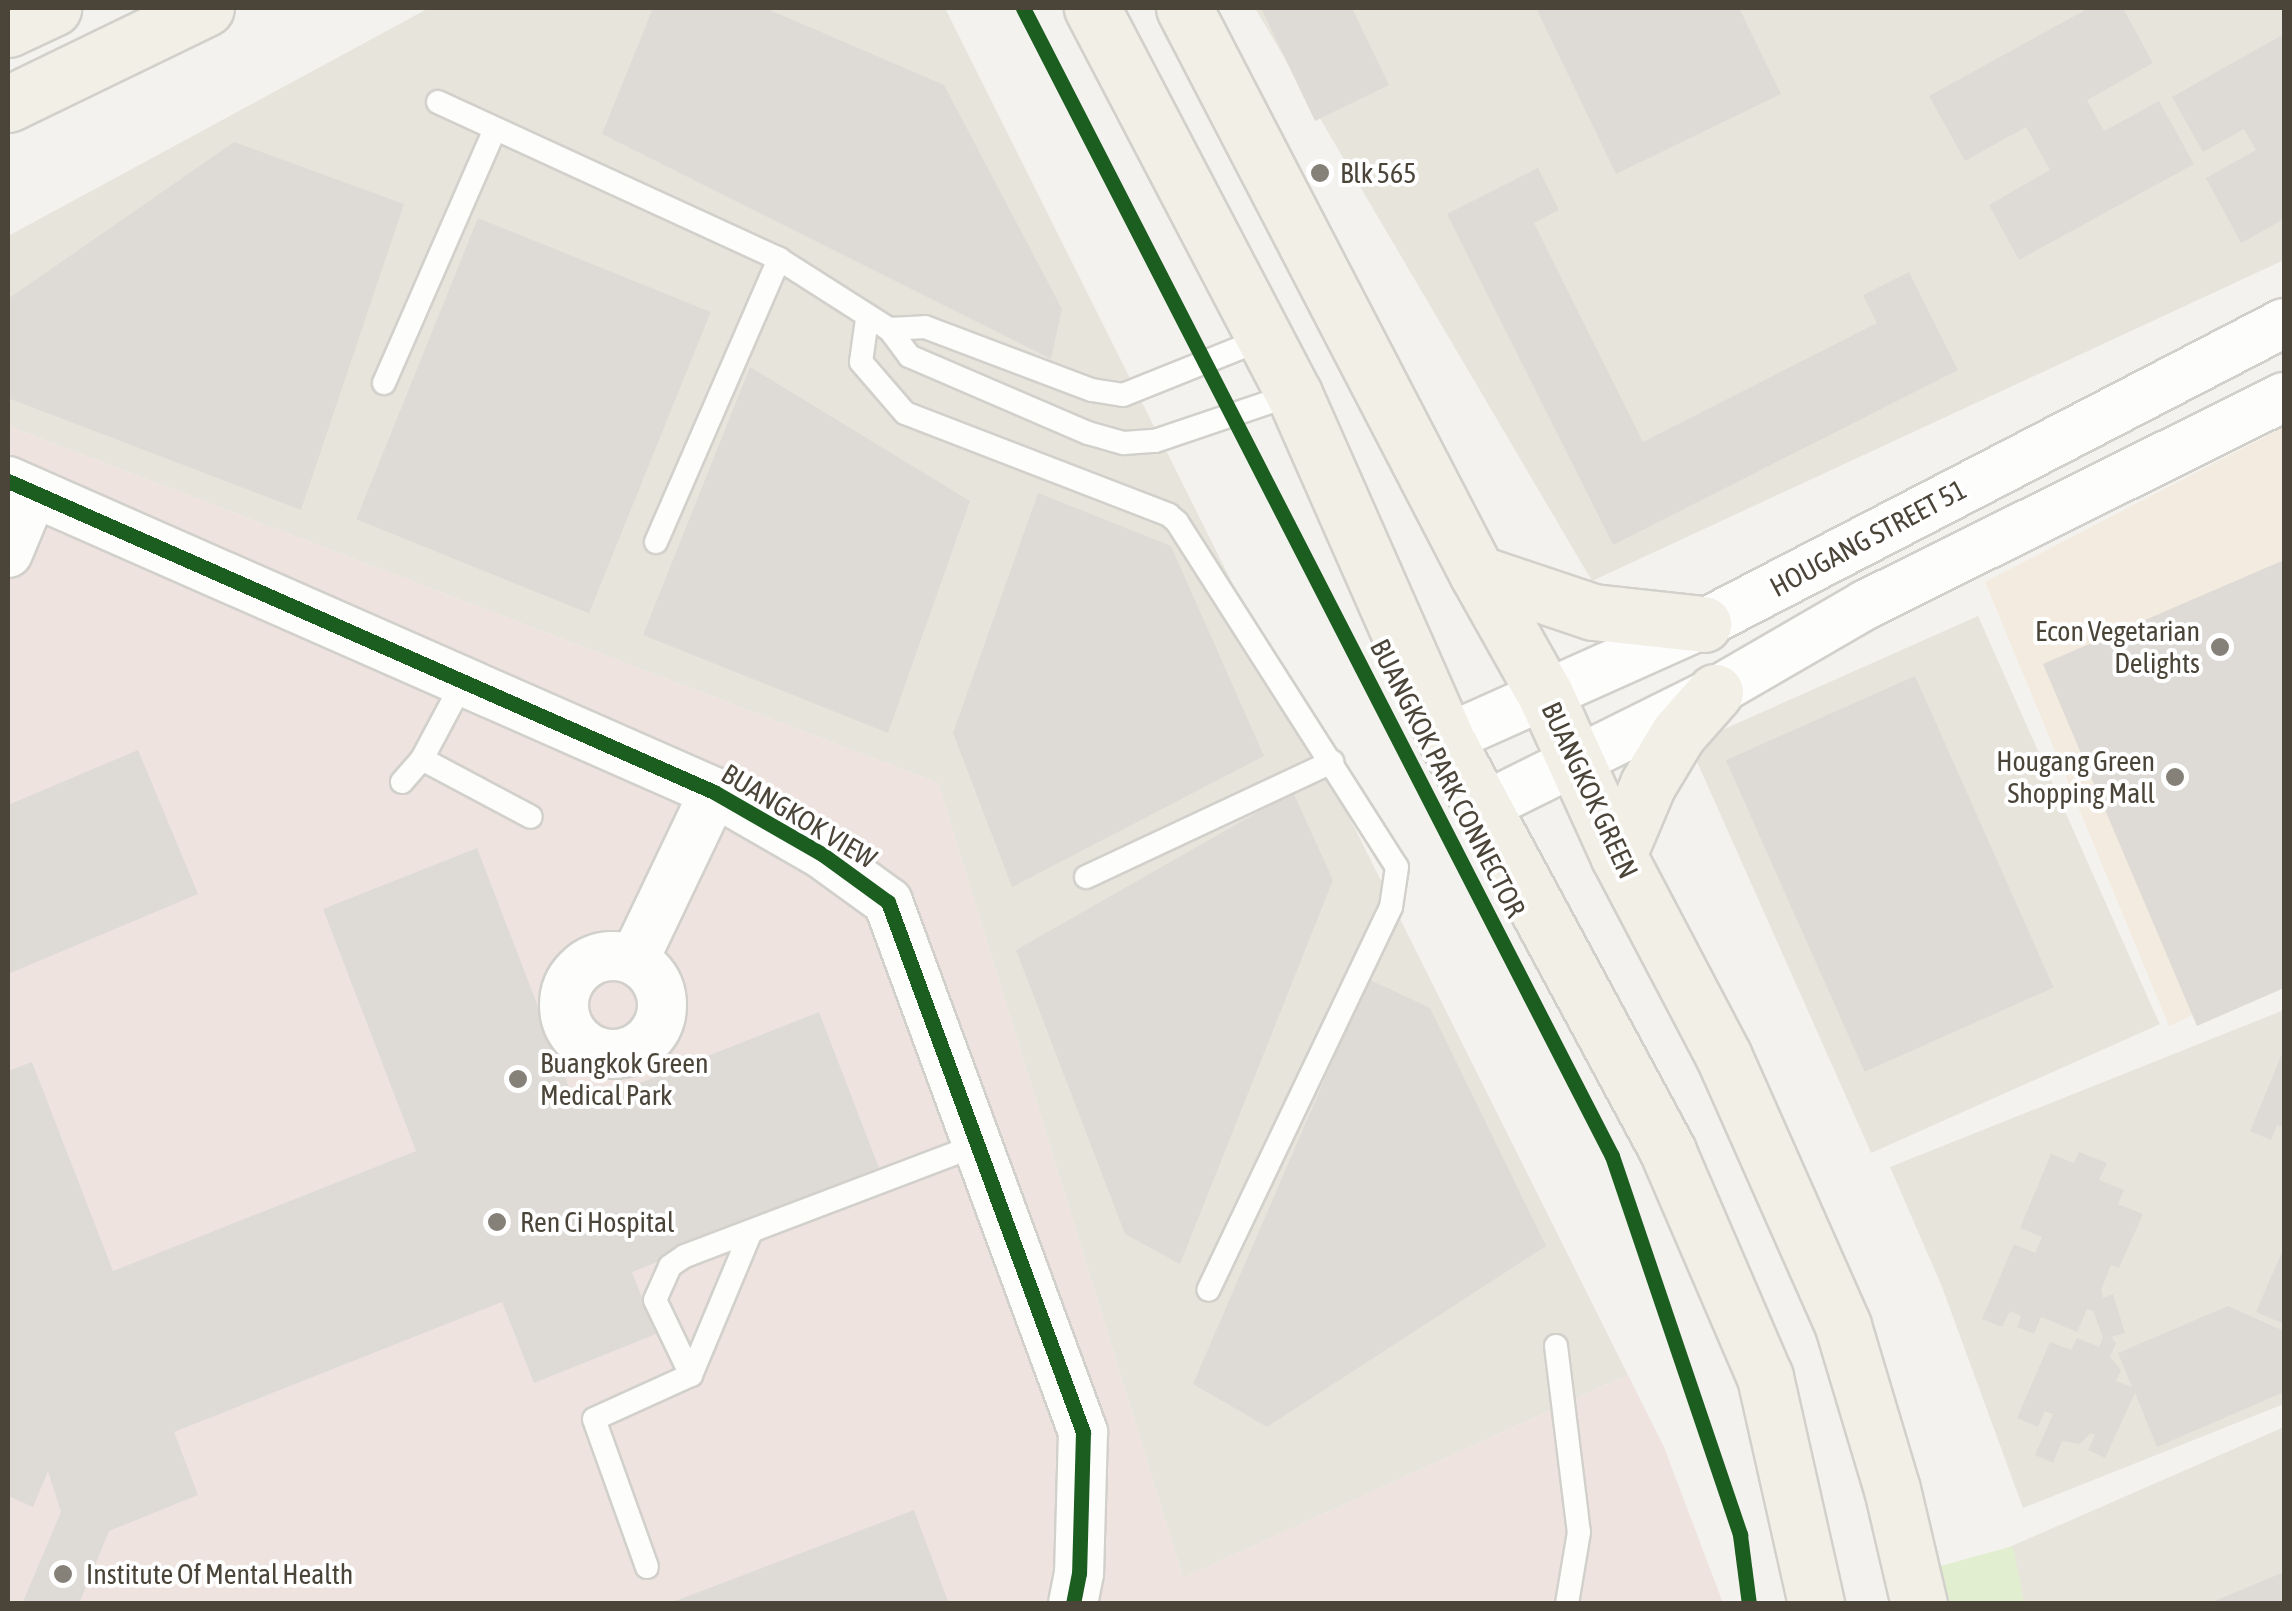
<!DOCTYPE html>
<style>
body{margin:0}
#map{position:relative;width:2292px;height:1611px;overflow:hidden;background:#f4f2ee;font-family:"Asap Condensed",sans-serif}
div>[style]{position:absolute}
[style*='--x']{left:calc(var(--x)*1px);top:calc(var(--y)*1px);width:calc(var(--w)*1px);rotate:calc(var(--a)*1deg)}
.residential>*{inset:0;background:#e7e4dc;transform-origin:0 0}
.commercial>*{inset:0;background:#f3ebdf}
.medical>*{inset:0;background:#eee3df}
.green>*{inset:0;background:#e1eecf}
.building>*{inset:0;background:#dedbd6;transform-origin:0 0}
.roads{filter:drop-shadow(2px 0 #d2d0cb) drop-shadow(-2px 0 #d2d0cb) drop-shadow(0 2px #d2d0cb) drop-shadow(0 -2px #d2d0cb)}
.service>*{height:22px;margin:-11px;padding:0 11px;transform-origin:11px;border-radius:11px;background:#fdfdfc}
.minor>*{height:48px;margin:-24px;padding:0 24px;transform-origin:24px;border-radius:24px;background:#fdfdfc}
.minor>.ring{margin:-24px;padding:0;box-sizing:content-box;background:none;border:48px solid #fdfdfc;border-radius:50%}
.primary>*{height:55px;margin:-27.5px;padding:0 27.5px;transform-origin:27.5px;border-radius:27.5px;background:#f2efe6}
.cycleway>*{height:15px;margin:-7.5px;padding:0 7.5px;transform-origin:7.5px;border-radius:7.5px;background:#1b5e20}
.dots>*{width:28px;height:28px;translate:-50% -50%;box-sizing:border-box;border:5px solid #fff;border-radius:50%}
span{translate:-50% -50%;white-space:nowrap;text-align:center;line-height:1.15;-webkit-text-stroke:8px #fff;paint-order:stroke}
.poi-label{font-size:28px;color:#4b4439}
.left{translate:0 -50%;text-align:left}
.right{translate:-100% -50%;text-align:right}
.street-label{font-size:28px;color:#4b4439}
.frame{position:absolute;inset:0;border:10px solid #4b4439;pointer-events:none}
</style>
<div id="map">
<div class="residential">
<i style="clip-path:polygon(429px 8px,945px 8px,1628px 1375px,1183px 1578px,938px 783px,8px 426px,8px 236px)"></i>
<i style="clip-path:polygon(1255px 8px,2284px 8px,2284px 260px,1592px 581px)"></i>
<i style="left:1978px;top:616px;width:447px;height:316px;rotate:66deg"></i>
<i style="clip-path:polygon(2284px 1010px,2284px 1404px,2023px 1508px,1942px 1287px,1890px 1167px)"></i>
<i style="clip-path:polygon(2284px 1427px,2284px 1603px,1979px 1603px,1975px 1562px)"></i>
</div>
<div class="commercial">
<i style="clip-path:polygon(2284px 427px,2284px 973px,2169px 1026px,1985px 582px)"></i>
</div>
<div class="medical">
<i style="clip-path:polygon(8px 426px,938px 783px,1183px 1578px,1628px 1375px,1664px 1447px,1723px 1603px,8px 1603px)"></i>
</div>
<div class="green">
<i style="clip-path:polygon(2013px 1546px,2024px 1603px,1922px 1603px,1915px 1573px)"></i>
</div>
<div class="building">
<i style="clip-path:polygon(653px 8px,765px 8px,944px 85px,1062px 309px,1051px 359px,602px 134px)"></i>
<i style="clip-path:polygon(1261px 8px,1352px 8px,1389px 85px,1315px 121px)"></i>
<i style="clip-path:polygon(1536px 8px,1739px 8px,1781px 94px,1616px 174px)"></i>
<i style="clip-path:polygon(2089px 8px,2123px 8px,2153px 63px,2087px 100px,2104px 131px,2159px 101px,2194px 164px,2019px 260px,1989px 205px,2050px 170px,2026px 127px,1965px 161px,1929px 96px)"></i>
<i style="clip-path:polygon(2284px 34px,2284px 219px,2241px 243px,2206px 178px,2256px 150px,2244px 129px,2203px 152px,2172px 97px)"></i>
<i style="clip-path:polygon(234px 142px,404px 204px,301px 510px,8px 398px,8px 299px)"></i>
<i style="clip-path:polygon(1538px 168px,1559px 210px,1534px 223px,1643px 442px,1877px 323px,1863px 295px,1909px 272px,1958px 370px,1613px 545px,1447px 214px)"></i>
<i style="left:478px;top:218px;width:251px;height:325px;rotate:22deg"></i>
<i style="clip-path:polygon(750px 367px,970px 501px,888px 733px,643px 635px)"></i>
<i style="clip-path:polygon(1038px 493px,1171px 546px,1264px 756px,1012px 887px,953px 733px)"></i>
<i style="clip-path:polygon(2284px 560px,2284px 988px,2197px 1026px,2043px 664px)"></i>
<i style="left:1915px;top:676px;width:341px;height:207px;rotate:66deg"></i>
<i style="clip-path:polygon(138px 750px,198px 894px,8px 974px,8px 805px)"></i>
<i style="clip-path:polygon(1293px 792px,1333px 880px,1180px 1264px,1125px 1234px,1016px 950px)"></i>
<i style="clip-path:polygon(477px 848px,577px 1108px,819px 1012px,881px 1173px,632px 1272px,656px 1334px,534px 1383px,502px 1302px,174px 1432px,198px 1495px,109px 1531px,79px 1604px,22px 1604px,61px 1512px,48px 1471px,33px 1507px,8px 1496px,8px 1071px,32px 1062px,113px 1271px,416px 1151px,323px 909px)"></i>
<i style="clip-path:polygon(1368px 979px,1430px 1008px,1546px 1246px,1267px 1427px,1193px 1384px)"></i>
<i style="clip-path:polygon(2284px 1049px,2284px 1128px,2277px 1125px,2271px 1140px,2250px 1131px)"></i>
<i style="clip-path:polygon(2079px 1152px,2107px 1163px,2099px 1180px,2124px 1190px,2118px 1204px,2143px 1214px,2119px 1268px,2111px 1265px,2101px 1290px,2103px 1298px,2113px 1294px,2125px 1333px,2111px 1337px,2116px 1343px,2110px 1357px,2121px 1370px,2116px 1381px,2132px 1387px,2118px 1353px,2228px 1306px,2284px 1331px,2284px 1392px,2157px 1447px,2135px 1393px,2105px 1458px,2088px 1450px,2095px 1435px,2090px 1433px,2080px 1444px,2062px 1441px,2053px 1463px,2035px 1455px,2053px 1414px,2045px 1411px,2038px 1427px,2017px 1418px,2050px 1342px,2071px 1350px,2077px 1338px,2099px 1347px,2103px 1338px,2093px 1311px,2087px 1309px,2077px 1332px,2041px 1317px,2034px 1334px,2017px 1327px,2021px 1316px,2010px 1311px,2002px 1327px,1982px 1319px,2014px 1244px,2035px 1253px,2042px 1237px,2020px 1228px,2051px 1154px,2074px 1163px)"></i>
<i style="clip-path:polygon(2284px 1247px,2284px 1324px,2256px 1312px)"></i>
<i style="clip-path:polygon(914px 1510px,949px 1604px,670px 1604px,670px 1603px)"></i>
<i style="clip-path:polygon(2284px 1572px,2284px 1604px,2210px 1604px,2210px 1603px)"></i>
</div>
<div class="roads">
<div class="service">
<i style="--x:438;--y:102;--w:375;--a:24.7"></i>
<i style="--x:779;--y:259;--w:130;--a:32.5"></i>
<i style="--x:889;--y:329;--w:36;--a:-3"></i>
<i style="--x:925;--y:327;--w:178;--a:20.7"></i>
<i style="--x:1092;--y:390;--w:31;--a:9"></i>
<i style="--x:1123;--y:395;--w:153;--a:-21.9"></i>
<i style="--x:867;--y:319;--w:43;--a:97.9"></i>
<i style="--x:861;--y:362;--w:67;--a:49.2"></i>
<i style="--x:905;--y:413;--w:283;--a:21.1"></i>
<i style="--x:1169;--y:515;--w:11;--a:41"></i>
<i style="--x:1177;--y:522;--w:409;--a:57.5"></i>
<i style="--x:1397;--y:867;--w:40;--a:98.5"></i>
<i style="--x:1391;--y:907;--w:424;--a:115.5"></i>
<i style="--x:889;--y:329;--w:34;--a:53"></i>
<i style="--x:909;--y:356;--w:195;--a:23.3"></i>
<i style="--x:1088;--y:433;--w:37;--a:16"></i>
<i style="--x:1124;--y:443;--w:31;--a:-4"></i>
<i style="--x:1155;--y:441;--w:147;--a:-18.7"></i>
<i style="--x:384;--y:383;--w:277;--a:-66.4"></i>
<i style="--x:656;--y:542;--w:309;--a:-66.5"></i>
<i style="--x:422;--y:759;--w:123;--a:28"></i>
<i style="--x:402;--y:782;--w:30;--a:-49"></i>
<i style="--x:422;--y:759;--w:87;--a:-62"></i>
<i style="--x:1086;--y:877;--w:272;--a:-25.1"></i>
<i style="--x:1556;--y:1346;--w:187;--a:83"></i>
<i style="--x:1579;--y:1532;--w:73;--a:99.5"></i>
<i style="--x:691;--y:1375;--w:83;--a:-115.6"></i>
<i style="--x:655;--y:1300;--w:37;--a:-66"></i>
<i style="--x:670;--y:1266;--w:18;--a:-34"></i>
<i style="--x:685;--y:1256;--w:312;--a:-20.8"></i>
<i style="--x:647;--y:1567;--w:157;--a:-109.7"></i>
<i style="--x:594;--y:1419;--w:107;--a:-24.4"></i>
<i style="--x:691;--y:1375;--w:153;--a:-67.3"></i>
</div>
<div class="minor">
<i style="--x:8;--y:481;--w:771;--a:23.77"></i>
<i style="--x:714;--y:792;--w:125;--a:29.9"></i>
<i style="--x:822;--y:854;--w:82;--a:36"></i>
<i style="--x:888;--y:902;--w:565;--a:69.8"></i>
<i style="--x:1083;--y:1432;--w:141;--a:91.6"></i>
<i style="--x:1079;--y:1573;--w:32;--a:101"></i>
<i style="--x:8;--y:553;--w:65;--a:-67.4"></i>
<i style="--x:1446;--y:739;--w:282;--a:-24.1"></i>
<i style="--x:1703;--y:624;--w:654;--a:-27.39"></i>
<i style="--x:1483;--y:807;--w:259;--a:-26.4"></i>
<i style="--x:1715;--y:692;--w:173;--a:-30.1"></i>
<i style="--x:1865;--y:605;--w:468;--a:-26.4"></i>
<i class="ring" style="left:564px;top:956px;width:50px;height:50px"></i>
<i style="--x:634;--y:960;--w:186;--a:-64.5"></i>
</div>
<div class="primary">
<i style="--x:1092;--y:8;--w:436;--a:62.4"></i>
<i style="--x:1294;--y:394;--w:377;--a:66.2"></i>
<i style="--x:1446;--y:739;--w:469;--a:61.7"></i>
<i style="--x:1668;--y:1152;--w:245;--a:66.7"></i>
<i style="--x:1765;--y:1377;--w:233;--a:77.3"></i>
<i style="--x:1184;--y:8;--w:636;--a:62.59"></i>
<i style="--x:1477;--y:573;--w:139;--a:60.7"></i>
<i style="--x:1545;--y:694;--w:177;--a:65.6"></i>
<i style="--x:1618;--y:855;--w:228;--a:62.3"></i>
<i style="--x:1724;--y:1057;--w:294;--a:66.1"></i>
<i style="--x:1843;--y:1326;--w:170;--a:73.3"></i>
<i style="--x:1892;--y:1489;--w:118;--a:76.8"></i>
<i style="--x:8;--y:29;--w:50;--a:-25"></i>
<i style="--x:8;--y:104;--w:220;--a:-25.9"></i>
<i style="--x:1477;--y:573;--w:122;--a:18.6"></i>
<i style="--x:1593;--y:612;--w:111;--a:6.2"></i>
<i style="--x:1618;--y:855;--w:77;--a:-67.1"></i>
<i style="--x:1648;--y:784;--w:58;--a:-59"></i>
<i style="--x:1678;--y:734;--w:56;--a:-48.6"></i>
</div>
</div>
<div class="cycleway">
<i style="--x:1023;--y:8;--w:1290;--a:62.84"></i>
<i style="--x:1612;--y:1156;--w:400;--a:71.3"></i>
<i style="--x:1740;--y:1535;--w:70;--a:82.6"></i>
<i style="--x:8;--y:481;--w:771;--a:23.77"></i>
<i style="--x:714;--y:792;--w:125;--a:29.9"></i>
<i style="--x:822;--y:854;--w:82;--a:36"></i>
<i style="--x:888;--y:902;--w:565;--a:69.8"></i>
<i style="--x:1083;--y:1432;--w:141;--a:91.6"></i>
<i style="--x:1079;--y:1573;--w:32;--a:101"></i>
</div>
<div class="dots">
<i style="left:1320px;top:173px;background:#868178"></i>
<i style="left:2220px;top:647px;background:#868178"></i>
<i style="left:2175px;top:777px;background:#868178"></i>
<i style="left:518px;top:1079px;background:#868178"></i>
<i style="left:497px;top:1222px;background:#868178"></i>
<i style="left:63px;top:1574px;background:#868178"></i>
</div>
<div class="poi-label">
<span class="left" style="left:1340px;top:173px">Blk 565</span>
<span class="right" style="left:2200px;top:647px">Econ Vegetarian<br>Delights</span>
<span class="right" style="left:2155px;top:777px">Hougang Green<br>Shopping Mall</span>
<span class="left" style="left:540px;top:1079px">Buangkok Green<br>Medical Park</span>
<span class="left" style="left:520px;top:1222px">Ren Ci Hospital</span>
<span class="left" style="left:86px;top:1574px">Institute Of Mental Health</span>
</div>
<div class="street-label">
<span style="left:1868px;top:538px;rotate:-28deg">HOUGANG STREET 51</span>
<span style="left:1448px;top:778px;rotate:63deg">BUANGKOK PARK CONNECTOR</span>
<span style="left:1590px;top:790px;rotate:65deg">BUANGKOK GREEN</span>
<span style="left:799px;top:816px;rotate:31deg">BUANGKOK VIEW</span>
</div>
<div class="frame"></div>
</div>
